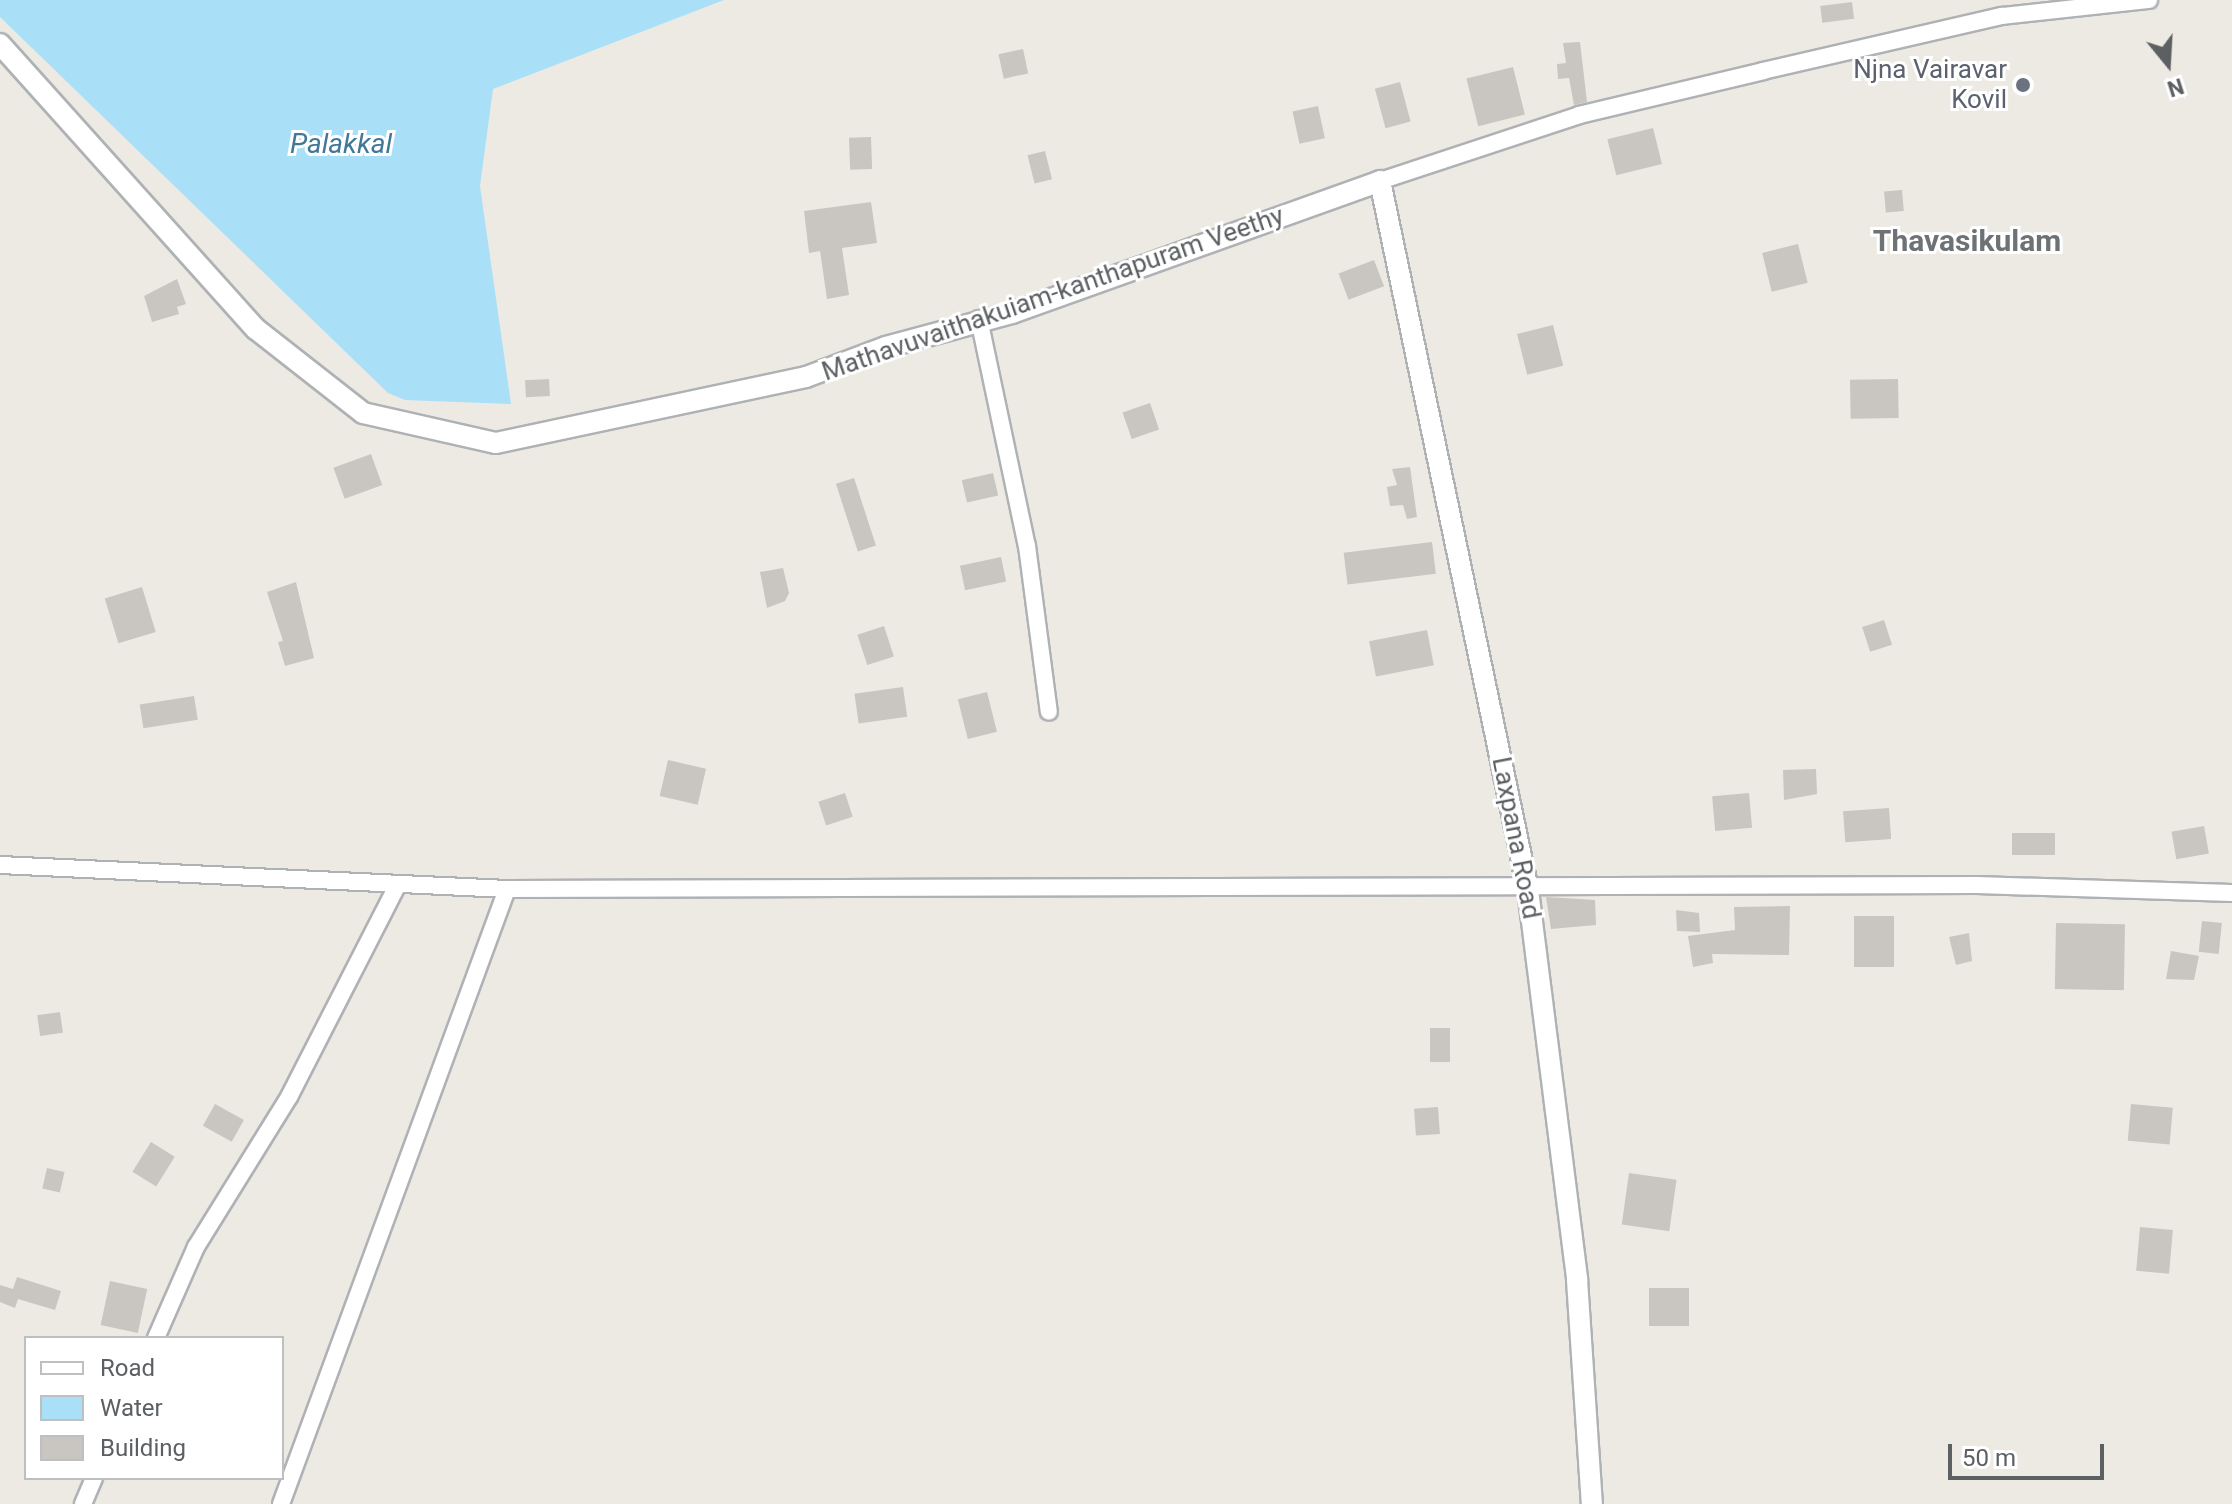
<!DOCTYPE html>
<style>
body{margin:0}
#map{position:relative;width:2232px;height:1504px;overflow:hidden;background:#edeae4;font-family:Roboto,sans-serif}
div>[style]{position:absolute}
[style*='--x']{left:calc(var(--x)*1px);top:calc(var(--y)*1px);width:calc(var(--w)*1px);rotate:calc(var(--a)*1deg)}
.water>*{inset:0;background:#a9e0f8}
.building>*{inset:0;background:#c9c5c0;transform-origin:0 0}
.roads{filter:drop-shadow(2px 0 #afb2b5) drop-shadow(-2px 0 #afb2b5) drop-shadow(0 2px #afb2b5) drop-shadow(0 -2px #afb2b5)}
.minor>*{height:16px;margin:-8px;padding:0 8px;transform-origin:8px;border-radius:8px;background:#fff}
.tertiary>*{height:20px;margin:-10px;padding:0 10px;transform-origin:10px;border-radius:10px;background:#fff}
.dots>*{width:22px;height:22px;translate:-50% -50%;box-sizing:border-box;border:4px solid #fff;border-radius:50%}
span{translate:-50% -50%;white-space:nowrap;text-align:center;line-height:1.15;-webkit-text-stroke:6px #fff;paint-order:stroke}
.worship-label{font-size:26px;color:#5b616d}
.right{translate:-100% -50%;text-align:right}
.street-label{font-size:26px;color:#5c6063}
.water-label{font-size:28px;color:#427797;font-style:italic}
.quarter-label{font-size:30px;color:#6d7275;font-weight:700}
.legend{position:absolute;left:24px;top:1336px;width:260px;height:144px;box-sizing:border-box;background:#fff;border:2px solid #bebfc1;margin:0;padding:10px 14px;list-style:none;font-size:24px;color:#5c6063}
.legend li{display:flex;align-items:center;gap:16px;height:40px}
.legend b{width:40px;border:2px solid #bebfc1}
.north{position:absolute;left:2128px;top:24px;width:80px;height:80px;-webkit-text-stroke:6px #fff;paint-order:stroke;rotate:162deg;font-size:22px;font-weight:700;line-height:32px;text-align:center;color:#5c6063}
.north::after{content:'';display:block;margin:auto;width:28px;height:36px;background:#5c6063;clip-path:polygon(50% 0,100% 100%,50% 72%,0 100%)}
.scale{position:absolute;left:1948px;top:1444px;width:156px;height:36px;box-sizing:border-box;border:4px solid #5c6063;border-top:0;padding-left:10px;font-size:24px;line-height:28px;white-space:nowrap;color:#5c6063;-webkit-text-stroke:6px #fff;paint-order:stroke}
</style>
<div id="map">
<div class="water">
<i style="clip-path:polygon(0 0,724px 0,493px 89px,480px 186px,511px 404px,405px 400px,388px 393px,0 17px)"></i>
</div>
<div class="building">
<i style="left:1852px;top:2px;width:17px;height:32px;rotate:83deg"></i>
<i style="clip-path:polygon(1580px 42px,1587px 102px,1574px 105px,1569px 78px,1558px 79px,1557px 64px,1566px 63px,1563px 43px)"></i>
<i style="left:1023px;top:49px;width:25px;height:25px;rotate:78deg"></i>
<i style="left:1513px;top:67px;width:49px;height:48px;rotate:76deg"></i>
<i style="left:1400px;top:82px;width:41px;height:26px;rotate:75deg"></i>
<i style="left:1318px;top:106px;width:33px;height:26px;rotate:78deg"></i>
<i style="left:1653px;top:128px;width:37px;height:47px;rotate:76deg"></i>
<i style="left:871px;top:137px;width:32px;height:22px;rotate:88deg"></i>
<i style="left:1045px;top:151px;width:29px;height:18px;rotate:76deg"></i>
<i style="left:1902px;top:190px;width:21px;height:18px;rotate:85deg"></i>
<i style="clip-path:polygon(871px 202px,877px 243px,842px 248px,849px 295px,827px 299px,820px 251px,809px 253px,804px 211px)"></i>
<i style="left:1798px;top:244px;width:40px;height:37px;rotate:76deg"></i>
<i style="left:1374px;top:260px;width:28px;height:38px;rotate:69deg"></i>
<i style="clip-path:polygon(177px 279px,186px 304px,177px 307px,179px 314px,152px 322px,144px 296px)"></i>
<i style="left:1553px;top:325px;width:42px;height:37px;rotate:76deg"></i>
<i style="left:549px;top:379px;width:17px;height:24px;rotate:87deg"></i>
<i style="left:1898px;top:379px;width:39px;height:48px;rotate:89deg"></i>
<i style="left:1150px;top:403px;width:28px;height:29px;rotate:71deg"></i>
<i style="left:371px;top:454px;width:33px;height:40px;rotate:70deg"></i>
<i style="clip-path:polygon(1410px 467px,1417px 517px,1407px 519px,1403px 505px,1390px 506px,1387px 487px,1397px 485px,1392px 469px)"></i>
<i style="left:993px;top:473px;width:23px;height:32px;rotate:77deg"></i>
<i style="left:854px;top:478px;width:71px;height:19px;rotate:72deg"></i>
<i style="left:1432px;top:542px;width:32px;height:89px;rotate:83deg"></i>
<i style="left:1001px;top:557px;width:25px;height:42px;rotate:78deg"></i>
<i style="clip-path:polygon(783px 568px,789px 593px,785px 601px,767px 608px,760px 572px)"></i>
<i style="clip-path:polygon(296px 582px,314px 658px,285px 666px,278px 642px,283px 641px,267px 592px)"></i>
<i style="left:142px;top:587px;width:47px;height:39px;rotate:73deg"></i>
<i style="left:1884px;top:620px;width:26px;height:23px;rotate:72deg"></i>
<i style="left:884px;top:626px;width:32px;height:28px;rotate:72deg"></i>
<i style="left:1427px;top:630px;width:36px;height:59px;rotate:79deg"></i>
<i style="left:903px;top:687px;width:30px;height:49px;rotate:82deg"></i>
<i style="left:987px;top:692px;width:41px;height:30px;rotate:76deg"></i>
<i style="left:194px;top:696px;width:24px;height:55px;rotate:81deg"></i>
<i style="left:668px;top:760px;width:39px;height:37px;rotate:13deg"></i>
<i style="clip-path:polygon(1816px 769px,1817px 794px,1784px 800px,1783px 770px)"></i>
<i style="left:845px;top:793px;width:25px;height:28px;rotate:72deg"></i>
<i style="left:1749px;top:793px;width:35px;height:37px;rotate:85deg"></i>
<i style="left:1889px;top:808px;width:31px;height:46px;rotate:86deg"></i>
<i style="left:2204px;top:826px;width:28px;height:33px;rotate:80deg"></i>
<i style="left:2012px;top:833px;width:43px;height:22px"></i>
<i style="clip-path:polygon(1546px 897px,1595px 900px,1596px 925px,1551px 929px)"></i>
<i style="clip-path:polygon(1790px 906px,1789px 955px,1712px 954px,1713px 963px,1693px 967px,1688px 936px,1735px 930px,1734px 907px)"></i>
<i style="clip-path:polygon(1676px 910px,1699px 913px,1700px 932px,1677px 931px)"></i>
<i style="left:1854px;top:916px;width:40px;height:51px"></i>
<i style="left:2202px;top:921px;width:20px;height:31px;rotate:6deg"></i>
<i style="left:2056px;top:923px;width:69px;height:66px;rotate:1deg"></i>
<i style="clip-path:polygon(1969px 933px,1972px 961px,1956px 965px,1949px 937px)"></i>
<i style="clip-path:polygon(2171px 951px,2199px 956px,2194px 980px,2166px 979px)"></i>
<i style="left:60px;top:1012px;width:21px;height:23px;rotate:82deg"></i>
<i style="left:1450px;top:1028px;width:34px;height:20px;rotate:90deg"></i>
<i style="left:215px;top:1104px;width:33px;height:25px;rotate:29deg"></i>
<i style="left:2131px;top:1104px;width:42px;height:37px;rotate:5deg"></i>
<i style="left:1438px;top:1107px;width:27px;height:24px;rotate:86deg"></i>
<i style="left:151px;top:1142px;width:28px;height:35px;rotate:32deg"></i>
<i style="left:47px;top:1168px;width:18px;height:21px;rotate:13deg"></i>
<i style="left:1629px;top:1173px;width:48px;height:52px;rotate:8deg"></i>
<i style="left:2140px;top:1227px;width:33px;height:44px;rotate:5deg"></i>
<i style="clip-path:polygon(17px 1277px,61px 1291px,55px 1310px,18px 1299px,15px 1308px,0 1302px,0 1285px,13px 1289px)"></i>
<i style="left:110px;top:1281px;width:38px;height:45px;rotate:12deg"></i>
<i style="left:1689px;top:1288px;width:38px;height:40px;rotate:90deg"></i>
</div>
<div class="roads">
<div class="minor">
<i style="--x:1380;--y:181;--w:210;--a:-18.3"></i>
<i style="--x:1579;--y:115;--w:189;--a:-13.4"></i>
<i style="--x:1763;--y:71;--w:245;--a:-13"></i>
<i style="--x:2002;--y:16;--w:148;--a:-6.2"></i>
<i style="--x:979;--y:319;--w:232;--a:78.1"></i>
<i style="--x:1027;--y:546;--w:167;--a:82.5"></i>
<i style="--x:0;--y:865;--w:508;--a:2.71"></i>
<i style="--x:156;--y:1338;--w:99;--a:-66.3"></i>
<i style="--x:196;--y:1247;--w:176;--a:-58.2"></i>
<i style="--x:289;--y:1097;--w:239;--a:-62.9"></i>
<i style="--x:83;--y:1504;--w:28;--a:-67"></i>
<i style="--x:281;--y:1504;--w:655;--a:-69.82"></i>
<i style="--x:507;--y:889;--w:1470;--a:-0.16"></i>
<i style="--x:1977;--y:885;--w:255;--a:1.8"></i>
</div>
<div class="tertiary">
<i style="--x:0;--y:44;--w:383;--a:48.1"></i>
<i style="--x:256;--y:329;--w:136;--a:38.1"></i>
<i style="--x:363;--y:413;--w:136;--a:12.7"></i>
<i style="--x:496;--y:443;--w:317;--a:-12"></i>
<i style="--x:806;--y:377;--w:85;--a:-20.6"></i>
<i style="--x:886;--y:347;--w:131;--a:-15.1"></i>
<i style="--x:1012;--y:313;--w:391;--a:-19.7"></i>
<i style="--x:1380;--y:181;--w:724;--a:78.21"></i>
<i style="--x:1528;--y:890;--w:393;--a:82.8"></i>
<i style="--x:1577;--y:1280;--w:225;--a:86.2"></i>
</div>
</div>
<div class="dots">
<i style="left:2023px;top:85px;background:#6b7280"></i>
</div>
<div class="worship-label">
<span class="right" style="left:2007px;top:85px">Njna Vairavar<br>Kovil</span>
</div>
<div class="street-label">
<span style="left:1053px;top:294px;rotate:-19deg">Mathavuvaithakuiam-kanthapuram Veethy</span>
<span style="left:1516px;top:838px;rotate:79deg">Laxpana Road</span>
</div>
<div class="water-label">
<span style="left:341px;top:144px">Palakkal</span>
</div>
<div class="quarter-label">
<span style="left:1967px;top:241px">Thavasikulam</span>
</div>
<ul class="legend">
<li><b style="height:10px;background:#fff"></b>Road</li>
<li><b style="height:22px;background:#a9e0f8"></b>Water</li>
<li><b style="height:22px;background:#c9c5c0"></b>Building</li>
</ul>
<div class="north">N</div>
<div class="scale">50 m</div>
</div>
